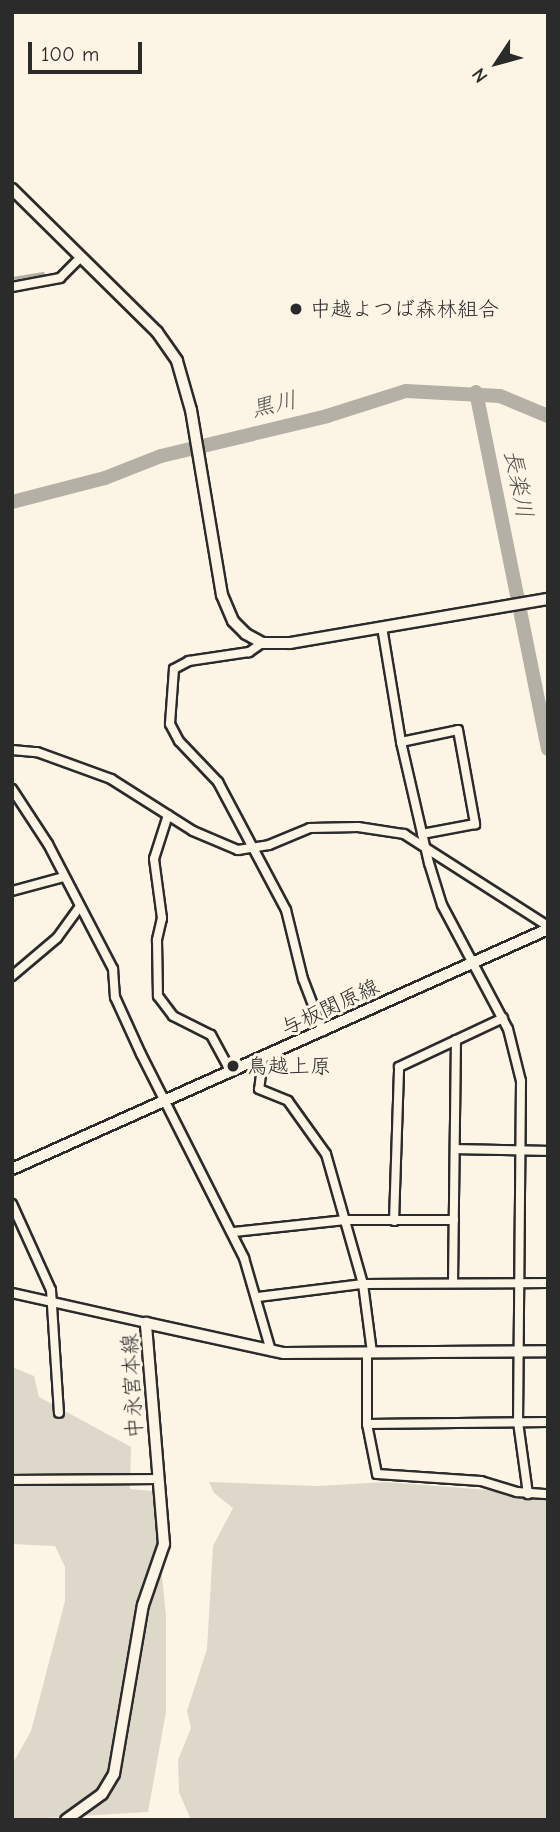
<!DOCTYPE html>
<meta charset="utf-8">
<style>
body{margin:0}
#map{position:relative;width:560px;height:1832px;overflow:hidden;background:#fcf5e5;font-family:"Comic Neue","Klee One",sans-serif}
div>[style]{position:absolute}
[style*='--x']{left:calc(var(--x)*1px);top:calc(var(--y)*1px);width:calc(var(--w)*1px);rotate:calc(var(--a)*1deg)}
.green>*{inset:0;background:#ded8ca}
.stream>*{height:2.5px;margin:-1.25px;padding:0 1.25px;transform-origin:1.25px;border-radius:1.25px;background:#b4b0a5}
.river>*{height:14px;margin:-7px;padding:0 7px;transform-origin:7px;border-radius:7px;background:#b4b0a5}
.roads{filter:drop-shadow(2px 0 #2b2b2b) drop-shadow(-2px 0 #2b2b2b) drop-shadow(0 2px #2b2b2b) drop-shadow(0 -2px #2b2b2b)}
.minor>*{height:8px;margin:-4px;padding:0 4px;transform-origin:4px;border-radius:4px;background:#fcf5e5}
.tertiary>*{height:10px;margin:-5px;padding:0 5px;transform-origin:5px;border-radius:5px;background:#fcf5e5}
.secondary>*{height:10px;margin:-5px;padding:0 5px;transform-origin:5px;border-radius:5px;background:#fcf5e5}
.dots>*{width:19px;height:19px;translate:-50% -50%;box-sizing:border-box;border:4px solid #fcf5e5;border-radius:50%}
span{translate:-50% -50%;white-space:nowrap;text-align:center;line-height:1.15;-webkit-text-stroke:6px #fcf5e5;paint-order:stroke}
.poi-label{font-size:21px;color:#2b2b2b}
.left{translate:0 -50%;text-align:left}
.street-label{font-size:21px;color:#2b2b2b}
.water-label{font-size:23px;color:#545350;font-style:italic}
.frame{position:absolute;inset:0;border:14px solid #2b2b2b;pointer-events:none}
.north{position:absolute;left:462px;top:28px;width:70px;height:70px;-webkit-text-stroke:5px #fcf5e5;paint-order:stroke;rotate:234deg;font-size:19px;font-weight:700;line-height:28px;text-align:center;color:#2b2b2b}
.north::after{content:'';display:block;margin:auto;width:24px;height:32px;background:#2b2b2b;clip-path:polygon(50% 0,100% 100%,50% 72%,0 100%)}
.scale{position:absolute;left:28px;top:42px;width:114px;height:32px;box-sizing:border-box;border:4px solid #2b2b2b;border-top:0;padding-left:9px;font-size:21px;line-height:24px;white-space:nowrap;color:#2b2b2b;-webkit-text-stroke:5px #fcf5e5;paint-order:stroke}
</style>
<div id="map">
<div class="green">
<i style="clip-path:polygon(12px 1367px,34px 1376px,39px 1397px,131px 1447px,130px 1489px,153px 1491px,166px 1615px,166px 1712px,148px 1812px,12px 1820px,12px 1765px,31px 1731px,65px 1601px,65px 1567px,55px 1546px,12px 1544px)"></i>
<i style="clip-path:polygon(209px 1482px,318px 1486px,385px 1482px,488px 1490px,548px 1501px,548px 1820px,191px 1820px,179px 1792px,178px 1760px,191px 1728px,187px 1711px,207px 1649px,213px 1546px,233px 1508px,214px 1493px)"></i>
</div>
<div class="stream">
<i style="--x:12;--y:278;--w:31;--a:-9"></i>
</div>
<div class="river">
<i style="--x:476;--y:392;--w:364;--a:78.6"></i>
<i style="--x:12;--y:502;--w:96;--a:-14.5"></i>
<i style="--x:105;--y:478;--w:60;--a:-21.4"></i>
<i style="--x:161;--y:456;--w:171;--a:-13.5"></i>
<i style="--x:327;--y:416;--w:83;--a:-17.6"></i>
<i style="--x:406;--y:391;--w:94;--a:3"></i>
<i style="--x:500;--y:396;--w:52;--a:22.6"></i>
</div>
<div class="roads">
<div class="minor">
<i style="--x:12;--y:287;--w:49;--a:-10.6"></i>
<i style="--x:60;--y:278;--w:30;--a:-45"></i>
<i style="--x:382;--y:627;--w:117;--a:80.6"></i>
<i style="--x:401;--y:742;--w:124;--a:77"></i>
<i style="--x:429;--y:863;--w:44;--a:72.8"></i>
<i style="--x:442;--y:905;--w:140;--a:62"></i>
<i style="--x:508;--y:1029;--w:54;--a:76"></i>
<i style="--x:521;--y:1081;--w:341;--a:90.5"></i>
<i style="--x:518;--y:1422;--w:73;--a:82.1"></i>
<i style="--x:262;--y:643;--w:16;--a:145"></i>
<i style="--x:249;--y:652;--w:61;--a:171.5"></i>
<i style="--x:189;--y:661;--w:17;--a:152"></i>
<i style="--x:174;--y:669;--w:55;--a:94.2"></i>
<i style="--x:170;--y:724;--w:19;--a:62"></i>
<i style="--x:179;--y:741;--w:57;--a:46.4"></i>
<i style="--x:218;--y:782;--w:145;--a:62"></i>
<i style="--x:286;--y:910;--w:71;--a:76.2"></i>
<i style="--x:303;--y:979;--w:56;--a:69"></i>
<i style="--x:401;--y:742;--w:58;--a:-11.9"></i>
<i style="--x:458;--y:730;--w:96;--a:79.7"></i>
<i style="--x:475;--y:824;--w:54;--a:169.3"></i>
<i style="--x:12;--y:750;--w:25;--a:5"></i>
<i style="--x:37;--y:752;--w:79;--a:20"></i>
<i style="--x:111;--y:779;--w:97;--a:32.4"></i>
<i style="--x:193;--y:831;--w:49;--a:22.9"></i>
<i style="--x:238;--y:850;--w:31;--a:-9"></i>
<i style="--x:269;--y:845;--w:44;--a:-22.5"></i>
<i style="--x:310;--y:828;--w:48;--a:-1.2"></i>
<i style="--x:358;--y:827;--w:47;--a:8.7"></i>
<i style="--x:404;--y:834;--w:171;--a:32.6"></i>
<i style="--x:12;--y:789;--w:66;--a:56.8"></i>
<i style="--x:48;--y:844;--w:141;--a:62.5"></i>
<i style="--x:113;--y:969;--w:28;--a:86"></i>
<i style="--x:115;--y:997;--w:63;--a:65.5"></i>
<i style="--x:141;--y:1054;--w:229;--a:63.2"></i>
<i style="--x:244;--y:1258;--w:97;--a:73.8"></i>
<i style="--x:168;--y:815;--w:46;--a:107.7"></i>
<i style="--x:154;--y:859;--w:60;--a:82.3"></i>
<i style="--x:162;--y:918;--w:23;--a:103"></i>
<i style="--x:157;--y:940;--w:56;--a:89"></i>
<i style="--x:158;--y:996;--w:25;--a:53"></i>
<i style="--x:173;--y:1016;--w:42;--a:26.6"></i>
<i style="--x:211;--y:1035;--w:42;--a:61.6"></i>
<i style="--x:12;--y:891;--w:54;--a:-15.1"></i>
<i style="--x:12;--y:976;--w:59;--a:-40.2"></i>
<i style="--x:57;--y:938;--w:39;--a:-54"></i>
<i style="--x:263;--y:1058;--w:31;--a:97"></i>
<i style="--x:259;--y:1089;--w:31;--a:22"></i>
<i style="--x:288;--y:1101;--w:65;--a:54.4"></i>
<i style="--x:326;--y:1154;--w:135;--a:74.1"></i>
<i style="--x:363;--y:1284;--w:69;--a:82.5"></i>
<i style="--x:456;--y:1149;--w:92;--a:1.2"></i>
<i style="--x:12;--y:1204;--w:94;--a:65.6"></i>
<i style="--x:51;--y:1290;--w:123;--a:86.3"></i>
<i style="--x:394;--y:1221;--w:154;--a:-88.1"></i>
<i style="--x:399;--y:1067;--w:115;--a:-25.2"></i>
<i style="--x:234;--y:1232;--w:112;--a:-6.2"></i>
<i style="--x:345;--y:1220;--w:109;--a:0"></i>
<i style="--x:453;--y:1283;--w:243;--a:-89.3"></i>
<i style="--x:12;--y:1293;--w:137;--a:12.6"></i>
<i style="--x:258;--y:1297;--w:106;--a:-7.1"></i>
<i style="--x:363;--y:1284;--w:185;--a:-0.3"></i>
<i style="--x:367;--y:1352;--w:72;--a:90"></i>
<i style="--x:367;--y:1424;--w:51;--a:78.7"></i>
<i style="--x:377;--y:1474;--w:104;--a:3.9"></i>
<i style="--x:481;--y:1481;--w:38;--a:17"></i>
<i style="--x:517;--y:1492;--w:31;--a:4"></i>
<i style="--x:367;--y:1424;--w:181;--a:-0.6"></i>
<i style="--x:12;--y:1480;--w:146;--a:-0.4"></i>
</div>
<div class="tertiary">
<i style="--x:12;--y:189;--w:204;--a:44.6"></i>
<i style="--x:157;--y:332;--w:35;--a:55"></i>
<i style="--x:177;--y:361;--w:51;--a:74.1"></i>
<i style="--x:191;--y:410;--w:188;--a:80.5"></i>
<i style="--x:222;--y:595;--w:28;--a:67"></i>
<i style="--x:233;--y:621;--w:18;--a:45"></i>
<i style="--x:246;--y:634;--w:18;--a:29"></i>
<i style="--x:262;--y:643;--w:28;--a:0"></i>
<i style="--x:290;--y:643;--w:262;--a:-9.7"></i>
</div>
<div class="secondary">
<i style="--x:12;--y:1169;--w:587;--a:-24.12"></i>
<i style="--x:66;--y:1820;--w:44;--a:-35.8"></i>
<i style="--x:102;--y:1794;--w:23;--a:-59"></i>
<i style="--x:114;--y:1774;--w:171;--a:-80.3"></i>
<i style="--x:143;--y:1605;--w:65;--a:-71"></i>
<i style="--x:164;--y:1544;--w:222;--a:-94.7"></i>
<i style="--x:146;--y:1323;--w:141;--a:12.3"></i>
<i style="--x:284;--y:1353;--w:264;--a:-0.4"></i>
</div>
</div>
<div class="dots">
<i style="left:296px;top:309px;background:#2b2b2b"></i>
<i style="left:233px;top:1066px;background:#2b2b2b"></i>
</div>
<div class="poi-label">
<span class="left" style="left:310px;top:309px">中越よつば森林組合</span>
<span class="left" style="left:247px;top:1066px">鳥越上原</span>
</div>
<div class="street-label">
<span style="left:330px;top:1007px;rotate:-25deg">与板関原線</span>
<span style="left:132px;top:1386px;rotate:-93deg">中永宮本線</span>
</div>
<div class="water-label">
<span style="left:274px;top:405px;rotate:-13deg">黒川</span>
<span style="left:518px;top:484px;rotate:79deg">長楽川</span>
</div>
<div class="frame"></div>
<div class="north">N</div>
<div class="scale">100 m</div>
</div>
